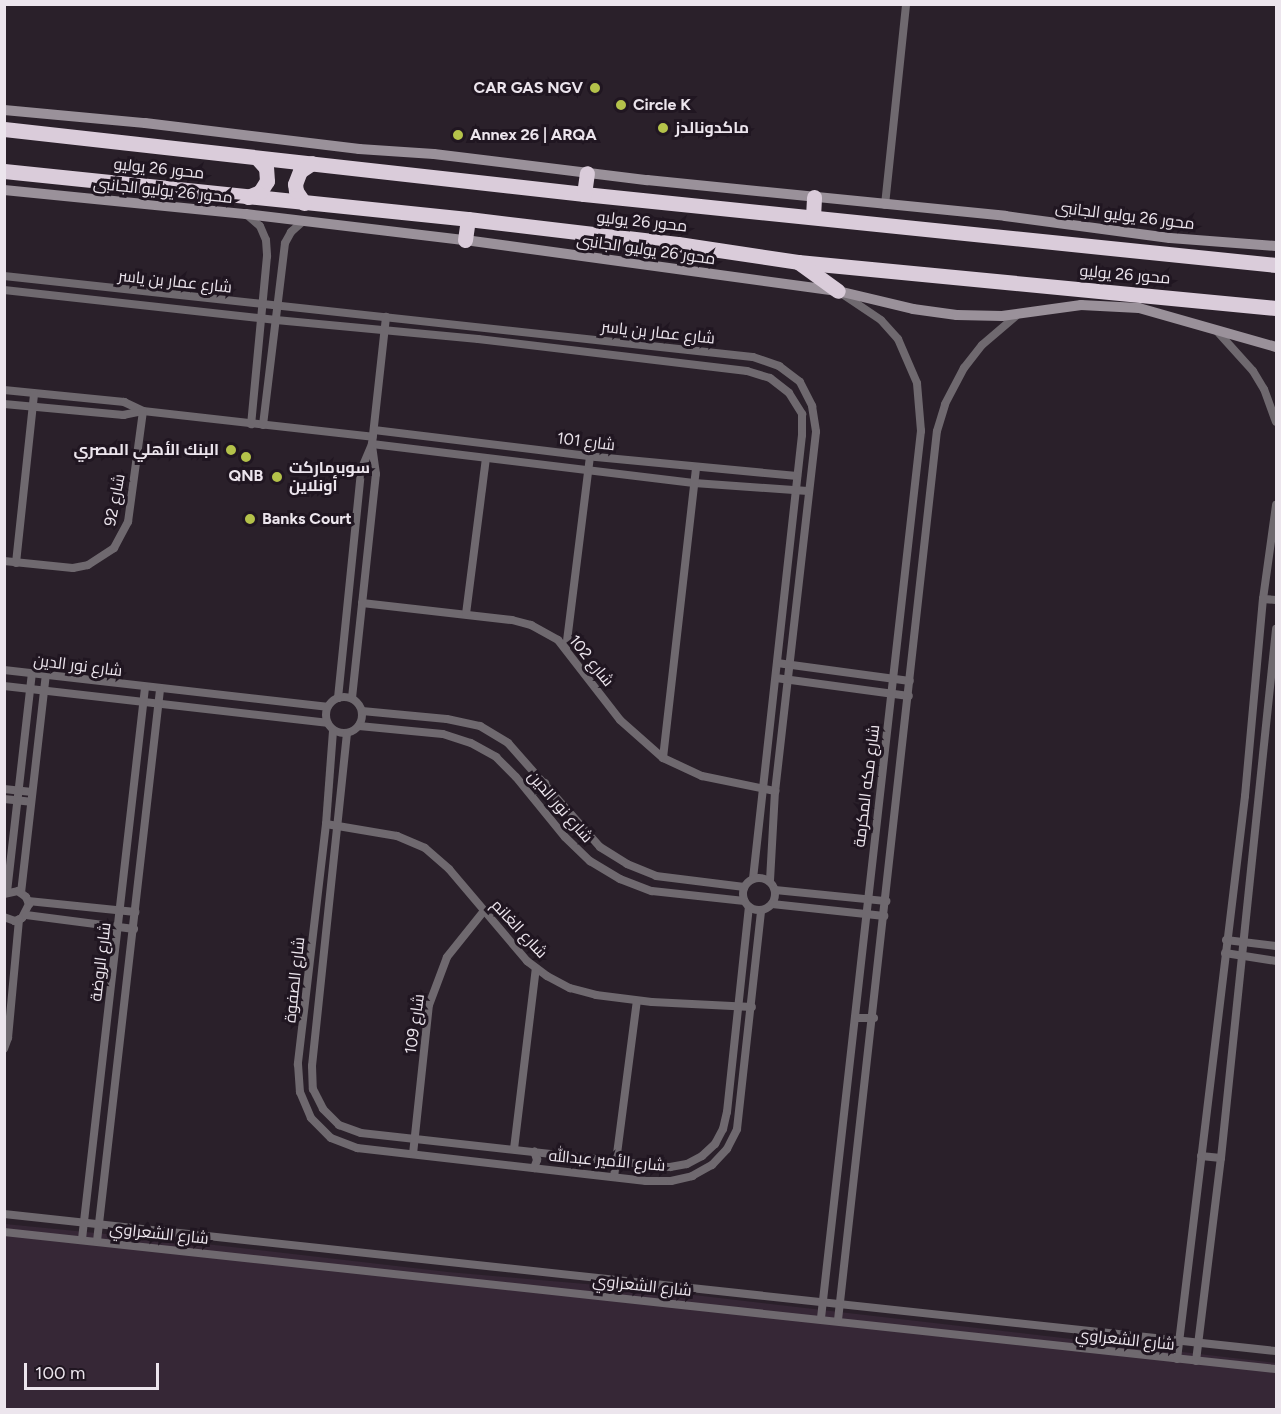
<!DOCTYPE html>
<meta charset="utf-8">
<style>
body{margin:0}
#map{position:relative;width:1281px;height:1414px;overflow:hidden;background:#2a202a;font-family:Figtree,Cairo,sans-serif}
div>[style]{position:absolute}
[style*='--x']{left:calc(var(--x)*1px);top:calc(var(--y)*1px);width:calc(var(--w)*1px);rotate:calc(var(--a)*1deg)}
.built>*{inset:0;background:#362736}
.street>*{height:8px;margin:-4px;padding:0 4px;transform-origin:4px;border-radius:4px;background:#6f696f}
.street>.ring{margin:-4px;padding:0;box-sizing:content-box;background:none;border:8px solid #6f696f;border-radius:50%}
.secondary>*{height:10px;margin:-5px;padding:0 5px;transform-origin:5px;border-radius:5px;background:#9a919a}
.highway>*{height:15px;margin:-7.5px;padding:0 7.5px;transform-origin:7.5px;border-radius:7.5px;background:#daccda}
.dots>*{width:16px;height:16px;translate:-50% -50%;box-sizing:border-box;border:3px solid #201621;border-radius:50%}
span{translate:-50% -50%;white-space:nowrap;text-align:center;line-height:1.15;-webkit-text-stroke:6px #201621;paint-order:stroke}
.poi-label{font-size:16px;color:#ece5ed;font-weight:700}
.right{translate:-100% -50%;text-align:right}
.left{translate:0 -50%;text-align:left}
.street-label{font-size:16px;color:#ece5ed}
.frame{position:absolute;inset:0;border:6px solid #ece5ed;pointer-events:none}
.scale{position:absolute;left:24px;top:1363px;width:135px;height:27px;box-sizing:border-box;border:3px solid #ece5ed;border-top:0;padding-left:8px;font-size:18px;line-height:21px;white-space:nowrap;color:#ece5ed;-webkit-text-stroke:4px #201621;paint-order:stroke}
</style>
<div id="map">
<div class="built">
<i style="clip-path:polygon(5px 1224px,197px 1243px,448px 1272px,643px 1289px,1276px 1363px,1276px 1410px,5px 1410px)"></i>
</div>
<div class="street">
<i style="--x:885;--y:205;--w:202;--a:-84"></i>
<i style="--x:246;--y:214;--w:18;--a:41"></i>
<i style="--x:260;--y:226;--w:15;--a:67"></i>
<i style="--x:266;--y:240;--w:16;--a:86"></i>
<i style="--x:267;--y:256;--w:169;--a:95.4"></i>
<i style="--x:4;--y:276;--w:753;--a:6.17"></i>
<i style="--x:753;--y:357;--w:28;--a:19"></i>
<i style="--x:779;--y:366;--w:26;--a:37"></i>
<i style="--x:800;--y:382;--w:27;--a:63"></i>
<i style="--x:812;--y:406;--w:26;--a:81"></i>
<i style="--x:816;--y:432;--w:361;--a:96.5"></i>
<i style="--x:775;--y:791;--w:90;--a:93.2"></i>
<i style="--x:4;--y:290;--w:274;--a:6.3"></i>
<i style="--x:276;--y:320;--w:203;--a:5.4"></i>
<i style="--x:478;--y:339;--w:271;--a:6.8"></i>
<i style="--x:747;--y:371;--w:24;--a:17"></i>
<i style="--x:770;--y:378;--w:24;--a:38"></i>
<i style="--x:789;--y:393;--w:25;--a:58"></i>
<i style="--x:802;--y:414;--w:21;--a:90"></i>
<i style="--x:802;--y:435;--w:446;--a:96.3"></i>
<i style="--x:1216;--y:330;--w:55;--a:47.9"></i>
<i style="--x:1253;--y:371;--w:21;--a:59"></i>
<i style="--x:1264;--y:389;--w:35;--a:70"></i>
<i style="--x:4;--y:390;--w:121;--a:5.7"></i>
<i style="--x:124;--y:402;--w:21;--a:25"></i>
<i style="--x:143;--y:411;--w:231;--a:6.4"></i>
<i style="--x:4;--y:404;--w:120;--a:5.3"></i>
<i style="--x:123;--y:415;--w:20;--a:-11"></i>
<i style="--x:263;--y:425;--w:183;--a:-83.1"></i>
<i style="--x:285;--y:243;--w:13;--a:-61"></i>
<i style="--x:291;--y:232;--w:15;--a:-42"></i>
<i style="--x:374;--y:430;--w:224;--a:6.9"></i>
<i style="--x:596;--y:457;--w:202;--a:5.4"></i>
<i style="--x:372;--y:444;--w:324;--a:6.9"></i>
<i style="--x:694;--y:483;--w:114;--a:4"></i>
<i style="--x:4;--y:561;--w:69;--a:5.8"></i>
<i style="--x:73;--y:568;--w:15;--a:-11"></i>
<i style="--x:88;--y:565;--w:31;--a:-33"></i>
<i style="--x:114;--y:548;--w:30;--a:-62"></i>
<i style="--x:128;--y:522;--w:112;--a:-82.3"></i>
<i style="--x:16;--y:563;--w:170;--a:-83.9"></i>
<i style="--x:1263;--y:599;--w:13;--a:4"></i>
<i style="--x:362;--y:603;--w:151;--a:6.5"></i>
<i style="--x:512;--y:620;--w:20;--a:15"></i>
<i style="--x:531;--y:625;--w:31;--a:29"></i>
<i style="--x:558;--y:640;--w:101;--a:52.2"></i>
<i style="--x:620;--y:720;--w:57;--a:41.5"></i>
<i style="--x:663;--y:758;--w:43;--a:24.8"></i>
<i style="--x:702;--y:776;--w:75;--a:11.6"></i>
<i style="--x:466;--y:614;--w:157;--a:-82.7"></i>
<i style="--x:566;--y:649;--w:193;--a:-82.9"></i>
<i style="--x:777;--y:663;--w:134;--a:7.7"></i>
<i style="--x:4;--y:670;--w:325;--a:6.5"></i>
<i style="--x:776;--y:678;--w:134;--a:7.7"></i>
<i style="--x:4;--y:686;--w:325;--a:6.5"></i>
<i class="ring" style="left:326px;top:697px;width:28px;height:28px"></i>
<i style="--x:338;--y:698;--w:229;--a:-84.2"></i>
<i style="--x:361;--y:470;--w:28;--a:-67"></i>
<i style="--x:352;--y:698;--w:225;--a:-83.9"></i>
<i style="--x:376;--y:474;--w:30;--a:-98"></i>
<i style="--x:372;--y:444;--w:128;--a:-83.7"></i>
<i style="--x:362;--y:711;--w:85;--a:5.4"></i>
<i style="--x:447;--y:719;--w:34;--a:12"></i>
<i style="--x:480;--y:726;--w:33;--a:31"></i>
<i style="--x:508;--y:743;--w:139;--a:48.5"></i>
<i style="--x:600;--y:847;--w:32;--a:32"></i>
<i style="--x:627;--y:864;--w:31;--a:22"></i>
<i style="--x:656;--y:876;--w:89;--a:7.1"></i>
<i style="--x:359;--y:726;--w:84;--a:5.4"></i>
<i style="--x:443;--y:734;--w:29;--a:18"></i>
<i style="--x:471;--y:743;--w:29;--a:29"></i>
<i style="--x:496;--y:757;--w:28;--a:45"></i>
<i style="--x:516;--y:777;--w:77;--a:50.8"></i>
<i style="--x:565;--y:837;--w:35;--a:44"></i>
<i style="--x:590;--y:861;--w:35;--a:31"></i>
<i style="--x:620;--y:879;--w:34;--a:21"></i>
<i style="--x:652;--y:891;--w:93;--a:6.2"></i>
<i style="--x:333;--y:731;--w:93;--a:94.3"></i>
<i style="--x:326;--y:824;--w:242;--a:96.7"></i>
<i style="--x:298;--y:1064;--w:28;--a:86"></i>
<i style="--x:300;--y:1092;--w:28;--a:67"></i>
<i style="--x:311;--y:1118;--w:28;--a:45"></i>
<i style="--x:331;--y:1138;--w:28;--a:21"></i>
<i style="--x:357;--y:1148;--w:291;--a:6.5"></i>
<i style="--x:646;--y:1181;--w:25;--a:0"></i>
<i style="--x:671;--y:1181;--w:22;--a:-13"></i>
<i style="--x:692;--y:1176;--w:23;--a:-29"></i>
<i style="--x:712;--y:1165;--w:22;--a:-47"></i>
<i style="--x:727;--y:1149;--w:22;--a:-63"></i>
<i style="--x:737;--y:1129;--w:220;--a:-83.7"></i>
<i style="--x:347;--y:733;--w:335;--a:96"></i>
<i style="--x:312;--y:1066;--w:23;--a:88"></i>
<i style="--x:313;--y:1089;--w:22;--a:63"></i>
<i style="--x:323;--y:1109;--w:23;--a:45"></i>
<i style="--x:339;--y:1125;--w:23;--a:20"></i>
<i style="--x:361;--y:1133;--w:311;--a:6.3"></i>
<i style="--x:670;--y:1167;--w:17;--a:-10"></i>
<i style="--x:687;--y:1164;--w:17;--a:-28"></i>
<i style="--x:702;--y:1156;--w:18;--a:-43"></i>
<i style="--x:715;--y:1144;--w:17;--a:-62"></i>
<i style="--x:723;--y:1129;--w:17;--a:-77"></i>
<i style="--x:727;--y:1112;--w:206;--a:-83.9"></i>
<i style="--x:663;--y:758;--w:292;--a:-83.5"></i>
<i style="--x:4;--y:789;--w:28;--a:6"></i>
<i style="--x:531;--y:794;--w:18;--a:-38"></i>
<i style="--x:4;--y:799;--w:27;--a:6"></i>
<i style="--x:326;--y:824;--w:72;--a:9.6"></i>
<i style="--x:397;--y:836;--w:30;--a:23"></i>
<i style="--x:425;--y:848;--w:32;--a:41"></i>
<i style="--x:449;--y:869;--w:121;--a:49.7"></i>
<i style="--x:527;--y:961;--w:25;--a:37"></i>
<i style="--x:547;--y:976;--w:26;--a:28"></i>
<i style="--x:570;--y:988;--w:27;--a:15"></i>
<i style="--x:596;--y:995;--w:56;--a:7.1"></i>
<i style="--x:652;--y:1002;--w:100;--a:2.9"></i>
<i class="ring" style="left:743px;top:878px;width:24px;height:24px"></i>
<i style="--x:775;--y:890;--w:112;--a:5.7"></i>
<i style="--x:7;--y:892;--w:220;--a:-83.5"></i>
<i style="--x:21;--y:893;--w:219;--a:-83.5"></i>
<i style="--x:4;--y:894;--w:14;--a:-12"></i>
<i style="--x:18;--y:891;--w:10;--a:37"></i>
<i style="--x:26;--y:897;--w:8;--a:67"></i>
<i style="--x:29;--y:904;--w:16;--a:117"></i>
<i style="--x:22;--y:918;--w:8;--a:157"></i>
<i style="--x:15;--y:921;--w:12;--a:-160"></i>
<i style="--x:28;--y:901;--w:108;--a:5.9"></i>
<i style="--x:772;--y:904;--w:113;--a:6.1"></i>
<i style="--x:26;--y:915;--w:109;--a:7.4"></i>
<i style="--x:1226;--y:940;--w:50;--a:6.8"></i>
<i style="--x:1225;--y:953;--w:52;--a:8.9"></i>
<i style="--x:855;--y:1018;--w:19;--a:0"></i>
<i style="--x:4;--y:1049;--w:12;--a:-70"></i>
<i style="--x:8;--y:1038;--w:119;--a:-84.7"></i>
<i style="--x:514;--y:1149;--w:182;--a:-83.1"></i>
<i style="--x:413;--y:1154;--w:150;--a:-83.9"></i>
<i style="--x:429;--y:1005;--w:51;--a:-69.4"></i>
<i style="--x:447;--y:957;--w:58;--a:-51.3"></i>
<i style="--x:1201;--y:1156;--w:20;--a:6"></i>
<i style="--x:534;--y:1168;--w:9;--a:-69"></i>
<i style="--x:537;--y:1160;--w:9;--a:-108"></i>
<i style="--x:614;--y:1177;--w:177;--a:-82.6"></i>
<i style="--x:4;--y:1214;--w:1279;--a:6.15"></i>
<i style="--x:4;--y:1232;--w:1279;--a:6.15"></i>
<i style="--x:82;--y:1239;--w:555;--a:-83.48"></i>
<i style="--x:97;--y:1241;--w:555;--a:-83.48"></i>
<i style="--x:821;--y:1318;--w:893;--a:-83.57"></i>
<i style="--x:921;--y:431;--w:48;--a:-94.8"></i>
<i style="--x:917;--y:383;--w:48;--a:-113.4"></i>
<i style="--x:898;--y:339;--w:25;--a:-132"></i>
<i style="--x:881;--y:320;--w:45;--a:-146"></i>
<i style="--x:838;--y:1320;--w:894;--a:-83.65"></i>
<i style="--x:937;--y:431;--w:28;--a:-73"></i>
<i style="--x:945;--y:404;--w:41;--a:-62.2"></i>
<i style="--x:964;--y:368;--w:29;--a:-52"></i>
<i style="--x:982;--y:345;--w:45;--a:-40.5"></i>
<i style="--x:1177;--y:1359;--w:567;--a:-83.11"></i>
<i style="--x:1245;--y:796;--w:198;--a:-84.8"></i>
<i style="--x:1263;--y:599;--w:95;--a:-82.1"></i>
<i style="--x:1196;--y:1361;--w:205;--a:-83"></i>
<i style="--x:1221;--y:1158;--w:532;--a:-84.06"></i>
</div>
<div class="secondary">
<i style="--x:4;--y:110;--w:142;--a:5.3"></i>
<i style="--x:145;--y:123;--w:216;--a:6.9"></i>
<i style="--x:359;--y:149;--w:75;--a:3.8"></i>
<i style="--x:434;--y:154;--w:215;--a:7"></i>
<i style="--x:647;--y:180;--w:360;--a:5.7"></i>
<i style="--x:1005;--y:216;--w:166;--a:7.6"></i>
<i style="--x:1170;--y:238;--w:106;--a:4.3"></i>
<i style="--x:4;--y:190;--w:243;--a:5.7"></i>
<i style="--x:246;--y:214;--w:221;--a:6.8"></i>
<i style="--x:465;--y:240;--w:376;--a:7.8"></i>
<i style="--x:838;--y:291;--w:77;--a:13.5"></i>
<i style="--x:913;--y:309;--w:44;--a:7.8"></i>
<i style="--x:957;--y:315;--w:45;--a:1.3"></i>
<i style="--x:1002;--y:316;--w:80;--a:-7.9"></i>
<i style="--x:1081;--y:305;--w:58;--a:3"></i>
<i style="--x:1139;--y:308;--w:142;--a:15.9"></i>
</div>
<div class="highway">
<i style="--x:4;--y:129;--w:584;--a:6.39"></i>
<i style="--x:584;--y:194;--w:696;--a:5.86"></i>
<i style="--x:4;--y:171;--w:466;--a:5.9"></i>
<i style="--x:468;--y:219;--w:211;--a:6.8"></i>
<i style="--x:678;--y:244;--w:121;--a:8.5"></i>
<i style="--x:798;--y:262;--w:480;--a:5.5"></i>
<i style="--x:584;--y:194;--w:21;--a:-82"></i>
<i style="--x:248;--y:197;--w:13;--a:-23"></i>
<i style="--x:260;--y:192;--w:13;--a:-58"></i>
<i style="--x:267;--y:181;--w:13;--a:-94"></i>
<i style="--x:266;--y:168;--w:13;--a:-132"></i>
<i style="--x:304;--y:203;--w:14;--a:-124"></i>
<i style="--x:296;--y:191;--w:7;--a:-98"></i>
<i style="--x:295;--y:184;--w:14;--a:-69"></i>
<i style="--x:300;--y:171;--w:14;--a:-34"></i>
<i style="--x:813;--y:217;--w:20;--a:-87"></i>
<i style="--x:465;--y:240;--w:21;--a:-82"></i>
<i style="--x:798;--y:262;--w:49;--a:35.9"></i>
</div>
<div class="dots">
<i style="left:595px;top:88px;background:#b4c24a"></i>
<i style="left:621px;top:105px;background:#b4c24a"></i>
<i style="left:663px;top:128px;background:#b4c24a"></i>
<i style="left:458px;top:135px;background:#b4c24a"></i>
<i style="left:231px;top:450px;background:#b4c24a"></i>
<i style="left:246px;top:457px;background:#b4c24a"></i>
<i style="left:277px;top:477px;background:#b4c24a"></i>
<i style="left:250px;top:519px;background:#b4c24a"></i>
</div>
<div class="poi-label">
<span class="right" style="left:583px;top:88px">CAR GAS NGV</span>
<span class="left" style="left:633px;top:105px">Circle K</span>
<span class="left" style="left:675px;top:128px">ماكدونالدز</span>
<span class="left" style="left:470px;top:135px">Annex 26 | ARQA</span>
<span class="right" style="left:219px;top:450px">البنك الأهلي المصري</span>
<span class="left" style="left:289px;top:477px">سوبرماركت<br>أونلاين</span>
<span style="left:246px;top:476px">QNB</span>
<span class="left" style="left:262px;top:519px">Banks Court</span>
</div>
<div class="street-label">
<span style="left:159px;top:169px;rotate:6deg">محور 26 يوليو</span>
<span style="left:163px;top:191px;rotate:6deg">محور 26 يوليو الجانبى</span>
<span style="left:1125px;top:216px;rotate:7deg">محور 26 يوليو الجانبى</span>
<span style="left:642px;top:222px;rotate:6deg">محور 26 يوليو</span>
<span style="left:646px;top:250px;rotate:8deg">محور 26 يوليو الجانبى</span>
<span style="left:1125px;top:275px;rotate:5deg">محور 26 يوليو</span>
<span style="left:175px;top:282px;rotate:6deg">شارع عمار بن ياسر</span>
<span style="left:658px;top:333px;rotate:6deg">شارع عمار بن ياسر</span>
<span style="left:586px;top:442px;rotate:7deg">شارع 101</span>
<span style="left:115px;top:500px;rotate:-79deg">شارع 92</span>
<span style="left:591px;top:661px;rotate:51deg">شارع 102</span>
<span style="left:78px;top:666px;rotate:7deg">شارع نور الدين</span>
<span style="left:867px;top:786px;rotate:-83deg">شارع مكه المكرمة</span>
<span style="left:560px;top:807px;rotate:49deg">شارع نور الدين</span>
<span style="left:519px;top:929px;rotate:47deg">شارع الغانم</span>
<span style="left:101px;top:962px;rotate:-83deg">شارع الروضة</span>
<span style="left:295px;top:980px;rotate:-84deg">شارع الصفوة</span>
<span style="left:415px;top:1024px;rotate:-82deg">شارع 109</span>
<span style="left:607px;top:1161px;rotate:5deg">شارع الأمير عبدالله</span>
<span style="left:159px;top:1234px;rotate:6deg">شارع الشعراوي</span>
<span style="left:642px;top:1286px;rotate:6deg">شارع الشعراوي</span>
<span style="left:1125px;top:1340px;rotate:6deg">شارع الشعراوي</span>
</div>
<div class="frame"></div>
<div class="scale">100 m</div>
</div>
